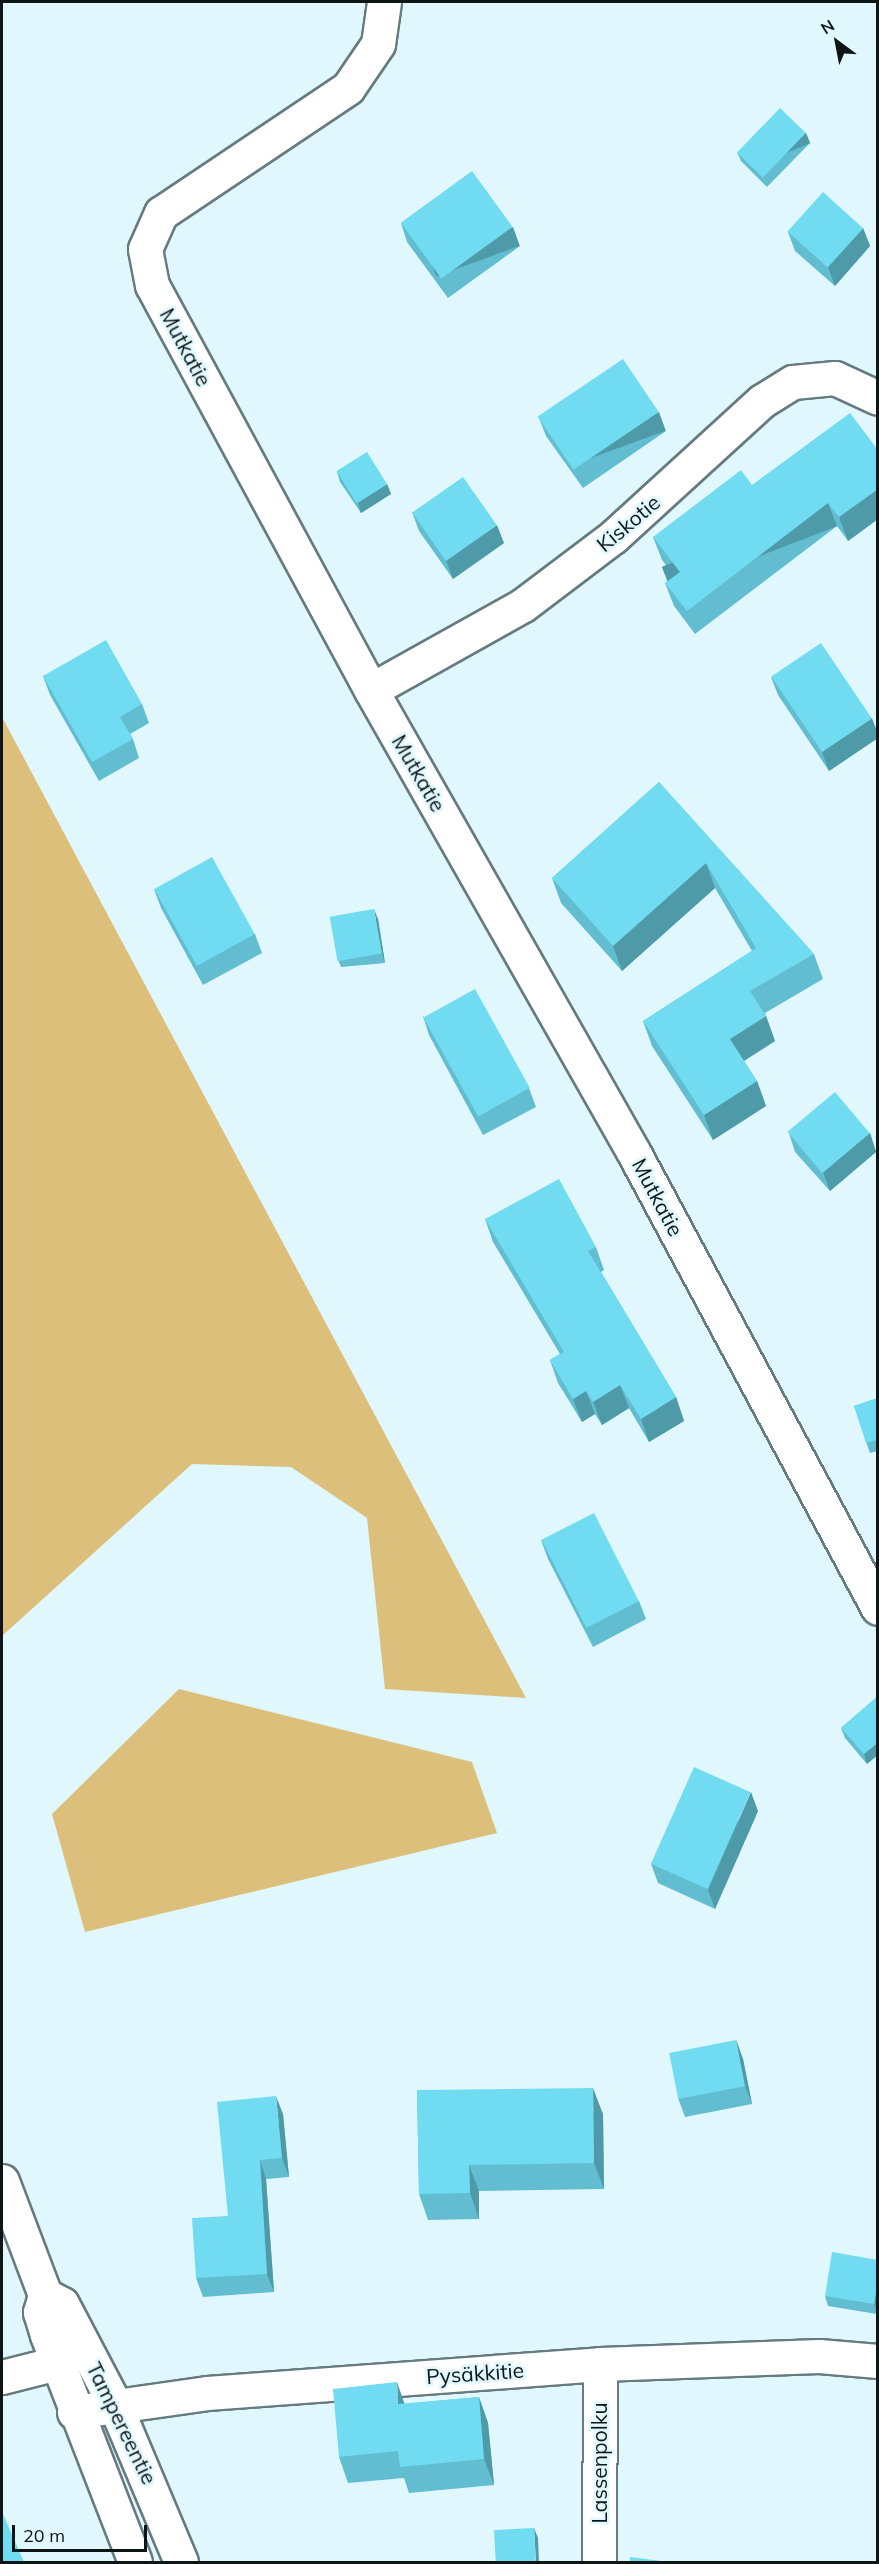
<!DOCTYPE html>
<meta charset="utf-8">
<style>
body{margin:0}
#map{position:relative;width:879px;height:2564px;overflow:hidden;background:#e0f8fd;font-family:Mulish,sans-serif}
div>[style]{position:absolute}
[style*='--x']{left:calc(var(--x)*1px);top:calc(var(--y)*1px);width:calc(var(--w)*1px);rotate:calc(var(--a)*1deg)}
.green>*{inset:0;background:#dbbf7b}
.roads{filter:drop-shadow(2px 0 #667b80) drop-shadow(-2px 0 #667b80) drop-shadow(0 2px #667b80) drop-shadow(0 -2px #667b80)}
.street>*{height:33px;margin:-16.5px;padding:0 16.5px;transform-origin:16.5px;border-radius:16.5px;background:#fff}
.secondary>*{height:33px;margin:-16.5px;padding:0 16.5px;transform-origin:16.5px;border-radius:16.5px;background:#fff}
.wall>*{inset:0;background:#61bdcf}
.shaded-wall>*{inset:0;background:#4f9aa9;transform-origin:0 0}
.building>*{inset:0;background:#71dcf1;transform-origin:0 0}
span{translate:-50% -50%;white-space:nowrap;text-align:center;line-height:1.15;-webkit-text-stroke:5px #e0f8fd;paint-order:stroke}
.street-label{font-size:21px;color:#0d1517}
.frame{position:absolute;inset:0;border:3px solid #0d1517;pointer-events:none}
.north{position:absolute;left:807px;top:12px;width:60px;height:60px;-webkit-text-stroke:4px #e0f8fd;paint-order:stroke;rotate:328deg;font-size:16px;font-weight:700;line-height:24px;text-align:center;color:#0d1517}
.north::after{content:'';display:block;margin:auto;width:21px;height:27px;background:#0d1517;clip-path:polygon(50% 0,100% 100%,50% 72%,0 100%)}
.scale{position:absolute;left:12px;top:2525px;width:135px;height:27px;box-sizing:border-box;border:3px solid #0d1517;border-top:0;padding-left:8px;font-size:18px;line-height:21px;white-space:nowrap;color:#0d1517;-webkit-text-stroke:4px #e0f8fd;paint-order:stroke}
</style>
<div id="map">
<div class="green">
<i style="clip-path:polygon(2px 717px,526px 1698px,385px 1689px,367px 1518px,291px 1467px,192px 1464px,2px 1636px)"></i>
<i style="clip-path:polygon(179px 1689px,472px 1762px,497px 1833px,85px 1932px,52px 1814px)"></i>
</div>
<div class="roads">
<div class="street">
<i style="--x:384;--y:2;--w:42;--a:98.1"></i>
<i style="--x:378;--y:44;--w:53;--a:124.3"></i>
<i style="--x:348;--y:88;--w:225;--a:146.2"></i>
<i style="--x:161;--y:213;--w:39;--a:114"></i>
<i style="--x:145;--y:249;--w:37;--a:79"></i>
<i style="--x:152;--y:285;--w:460;--a:61.6"></i>
<i style="--x:371;--y:690;--w:532;--a:60.4"></i>
<i style="--x:634;--y:1153;--w:516;--a:61.8"></i>
<i style="--x:371;--y:690;--w:174;--a:-29.2"></i>
<i style="--x:523;--y:605;--w:113;--a:-37.1"></i>
<i style="--x:613;--y:537;--w:202;--a:-42.4"></i>
<i style="--x:762;--y:401;--w:36;--a:-32"></i>
<i style="--x:793;--y:382;--w:42;--a:-5.4"></i>
<i style="--x:835;--y:378;--w:47;--a:24.9"></i>
<i style="--x:2;--y:2377;--w:57;--a:-14.3"></i>
<i style="--x:74;--y:2412;--w:134;--a:-8.1"></i>
<i style="--x:207;--y:2393;--w:394;--a:-4.2"></i>
<i style="--x:600;--y:2364;--w:219;--a:-2.1"></i>
<i style="--x:819;--y:2356;--w:59;--a:4.8"></i>
<i style="--x:599;--y:2562;--w:198;--a:-89.7"></i>
</div>
<div class="secondary">
<i style="--x:2;--y:2181;--w:122;--a:69.3"></i>
<i style="--x:45;--y:2295;--w:18;--a:106"></i>
<i style="--x:40;--y:2312;--w:24;--a:73"></i>
<i style="--x:47;--y:2335;--w:243;--a:68.8"></i>
<i style="--x:45;--y:2295;--w:19;--a:28"></i>
<i style="--x:62;--y:2304;--w:114;--a:62.3"></i>
<i style="--x:115;--y:2405;--w:170;--a:67.2"></i>
</div>
</div>
<div class="wall">
<i style="clip-path:polygon(806px 133px,810px 143px,767px 187px,741px 161px,737px 152px)"></i>
<i style="clip-path:polygon(401px 223px,520px 246px,448px 298px,407px 242px)"></i>
<i style="clip-path:polygon(863px 228px,870px 246px,835px 286px,795px 251px,788px 232px)"></i>
<i style="clip-path:polygon(539px 418px,666px 431px,583px 488px,546px 436px)"></i>
<i style="clip-path:polygon(878px 450px,878px 519px,848px 541px,837px 526px,695px 634px,674px 606px,665px 583px,674px 576px,662px 560px,653px 537px,752px 485px)"></i>
<i style="clip-path:polygon(337px 472px,387px 484px,391px 494px,361px 513px,340px 482px)"></i>
<i style="clip-path:polygon(412px 512px,504px 543px,453px 579px,419px 531px)"></i>
<i style="clip-path:polygon(43px 676px,142px 704px,149px 723px,130px 734px,133px 739px,139px 758px,99px 781px,50px 695px)"></i>
<i style="clip-path:polygon(771px 677px,878px 734px,878px 738px,829px 771px,778px 695px)"></i>
<i style="clip-path:polygon(659px 782px,814px 954px,823px 979px,765px 1013px,775px 1041px,744px 1061px,757px 1081px,766px 1106px,713px 1140px,652px 1046px,643px 1021px,752px 951px,715px 888px,622px 971px,561px 903px,552px 878px)"></i>
<i style="clip-path:polygon(154px 889px,255px 934px,262px 953px,203px 985px,161px 908px)"></i>
<i style="clip-path:polygon(378px 919px,385px 963px,341px 967px,337px 957px)"></i>
<i style="clip-path:polygon(423px 1016px,529px 1088px,536px 1107px,483px 1135px,429px 1035px)"></i>
<i style="clip-path:polygon(789px 1133px,870px 1133px,876px 1152px,830px 1191px,795px 1152px)"></i>
<i style="clip-path:polygon(485px 1219px,596px 1247px,604px 1270px,601px 1272px,676px 1397px,684px 1421px,649px 1442px,629px 1408px,602px 1425px,595px 1414px,582px 1422px,558px 1383px,550px 1360px,560px 1354px,493px 1242px)"></i>
<i style="clip-path:polygon(878px 1398px,878px 1451px,870px 1453px,854px 1406px)"></i>
<i style="clip-path:polygon(541px 1540px,639px 1601px,646px 1619px,593px 1647px,548px 1559px)"></i>
<i style="clip-path:polygon(878px 1696px,867px 1764px,845px 1738px,841px 1728px)"></i>
<i style="clip-path:polygon(758px 1811px,715px 1909px,658px 1883px,651px 1864px)"></i>
<i style="clip-path:polygon(736px 2040px,743px 2059px,752px 2104px,685px 2117px,678px 2098px)"></i>
<i style="clip-path:polygon(417px 2090px,603px 2114px,604px 2189px,479px 2191px,479px 2219px,428px 2220px,419px 2194px)"></i>
<i style="clip-path:polygon(283px 2114px,289px 2177px,266px 2179px,274px 2292px,203px 2297px,196px 2278px,228px 2216px)"></i>
<i style="clip-path:polygon(878px 2260px,877px 2314px,828px 2306px,825px 2296px)"></i>
<i style="clip-path:polygon(479px 2397px,488px 2423px,494px 2485px,409px 2493px,404px 2478px,348px 2483px,339px 2457px,404px 2404px)"></i>
</div>
<div class="shaded-wall">
<i style="left:806px;top:133px;width:11px;height:62px;rotate:68deg"></i>
<i style="left:513px;top:227px;width:20px;height:89px;rotate:70deg"></i>
<i style="clip-path:polygon(863px 228px,870px 246px,835px 286px,828px 267px)"></i>
<i style="left:659px;top:412px;width:20px;height:101px;rotate:70deg"></i>
<i style="clip-path:polygon(387px 484px,391px 494px,361px 513px,358px 503px)"></i>
<i style="clip-path:polygon(878px 489px,878px 519px,848px 541px,839px 517px)"></i>
<i style="left:828px;top:503px;width:25px;height:178px;rotate:69deg"></i>
<i style="clip-path:polygon(497px 525px,504px 543px,453px 579px,446px 560px)"></i>
<i style="clip-path:polygon(872px 718px,878px 734px,878px 738px,829px 771px,822px 752px)"></i>
<i style="clip-path:polygon(706px 863px,715px 888px,622px 971px,613px 946px)"></i>
<i style="clip-path:polygon(374px 909px,378px 919px,385px 963px,382px 953px)"></i>
<i style="clip-path:polygon(766px 1016px,775px 1041px,739px 1064px,730px 1039px)"></i>
<i style="clip-path:polygon(757px 1081px,766px 1106px,713px 1140px,704px 1115px)"></i>
<i style="clip-path:polygon(870px 1133px,876px 1152px,830px 1191px,823px 1172px)"></i>
<i style="clip-path:polygon(620px 1385px,629px 1408px,602px 1425px,593px 1402px)"></i>
<i style="clip-path:polygon(586px 1391px,595px 1414px,582px 1422px,573px 1399px)"></i>
<i style="clip-path:polygon(676px 1397px,684px 1421px,649px 1442px,641px 1419px)"></i>
<i style="clip-path:polygon(878px 1742px,878px 1755px,867px 1764px,864px 1754px)"></i>
<i style="clip-path:polygon(751px 1792px,758px 1811px,715px 1909px,708px 1890px)"></i>
<i style="clip-path:polygon(736px 2040px,743px 2059px,752px 2104px,745px 2086px)"></i>
<i style="clip-path:polygon(593px 2088px,603px 2114px,604px 2189px,594px 2163px)"></i>
<i style="clip-path:polygon(276px 2096px,283px 2114px,289px 2177px,282px 2158px)"></i>
<i style="clip-path:polygon(260px 2160px,266px 2179px,274px 2292px,267px 2274px)"></i>
<i style="clip-path:polygon(469px 2165px,479px 2191px,479px 2219px,470px 2193px)"></i>
<i style="clip-path:polygon(878px 2280px,877px 2314px,874px 2304px)"></i>
<i style="clip-path:polygon(397px 2382px,406px 2408px,398px 2404px)"></i>
<i style="clip-path:polygon(479px 2397px,488px 2423px,494px 2485px,484px 2459px)"></i>
<i style="clip-path:polygon(534px 2528px,538px 2538px,539px 2562px,536px 2562px)"></i>
</div>
<div class="building">
<i style="left:780px;top:108px;width:36px;height:62px;rotate:44deg"></i>
<i style="left:472px;top:171px;width:69px;height:88px;rotate:54deg"></i>
<i style="left:823px;top:192px;width:54px;height:53px;rotate:42deg"></i>
<i style="left:623px;top:359px;width:64px;height:103px;rotate:56deg"></i>
<i style="clip-path:polygon(850px 413px,878px 450px,878px 489px,839px 517px,828px 503px,687px 611px,665px 583px,680px 572px,653px 537px,741px 470px,752px 485px)"></i>
<i style="left:367px;top:452px;width:38px;height:36px;rotate:58deg"></i>
<i style="left:463px;top:477px;width:59px;height:62px;rotate:55deg"></i>
<i style="clip-path:polygon(106px 640px,142px 704px,120px 717px,133px 739px,92px 762px,43px 676px)"></i>
<i style="left:821px;top:643px;width:91px;height:60px;rotate:56deg"></i>
<i style="clip-path:polygon(659px 782px,814px 954px,750px 991px,766px 1016px,730px 1039px,757px 1081px,704px 1115px,643px 1021px,756px 948px,706px 863px,613px 946px,552px 878px)"></i>
<i style="left:212px;top:857px;width:88px;height:66px;rotate:61deg"></i>
<i style="left:374px;top:909px;width:45px;height:45px;rotate:80deg"></i>
<i style="left:475px;top:989px;width:113px;height:59px;rotate:61deg"></i>
<i style="left:835px;top:1092px;width:54px;height:62px;rotate:50deg"></i>
<i style="clip-path:polygon(559px 1179px,596px 1247px,588px 1251px,676px 1397px,641px 1419px,620px 1385px,593px 1402px,586px 1391px,573px 1399px,550px 1360px,564px 1352px,485px 1219px)"></i>
<i style="clip-path:polygon(878px 1398px,878px 1440px,866px 1443px,854px 1406px)"></i>
<i style="left:594px;top:1513px;width:99px;height:59px;rotate:63deg"></i>
<i style="clip-path:polygon(878px 1696px,878px 1742px,864px 1754px,841px 1728px)"></i>
<i style="left:694px;top:1767px;width:62px;height:106px;rotate:24deg"></i>
<i style="left:736px;top:2040px;width:47px;height:68px;rotate:79deg"></i>
<i style="clip-path:polygon(593px 2088px,594px 2163px,469px 2165px,470px 2193px,419px 2194px,417px 2090px)"></i>
<i style="clip-path:polygon(276px 2096px,282px 2158px,260px 2160px,267px 2274px,196px 2278px,192px 2218px,228px 2216px,217px 2102px)"></i>
<i style="clip-path:polygon(832px 2252px,878px 2260px,878px 2280px,874px 2304px,825px 2296px)"></i>
<i style="clip-path:polygon(397px 2382px,398px 2404px,479px 2397px,484px 2459px,400px 2467px,398px 2451px,339px 2457px,333px 2389px)"></i>
<i style="clip-path:polygon(3px 2514px,24px 2562px,2px 2562px,2px 2515px)"></i>
<i style="left:534px;top:2528px;width:34px;height:40px;rotate:87deg"></i>
<i style="clip-path:polygon(630px 2557px,669px 2562px,630px 2562px)"></i>
</div>
<div class="street-label">
<span style="left:186px;top:347px;rotate:62deg">Mutkatie</span>
<span style="left:628px;top:523px;rotate:-40deg">Kiskotie</span>
<span style="left:419px;top:773px;rotate:60deg">Mutkatie</span>
<span style="left:658px;top:1197px;rotate:62deg">Mutkatie</span>
<span style="left:475px;top:2373px;rotate:-4deg">Pysäkkitie</span>
<span style="left:122px;top:2423px;rotate:64deg">Tampereentie</span>
<span style="left:599px;top:2463px;rotate:-90deg">Lassenpolku</span>
</div>
<div class="frame"></div>
<div class="north">N</div>
<div class="scale">20 m</div>
</div>
